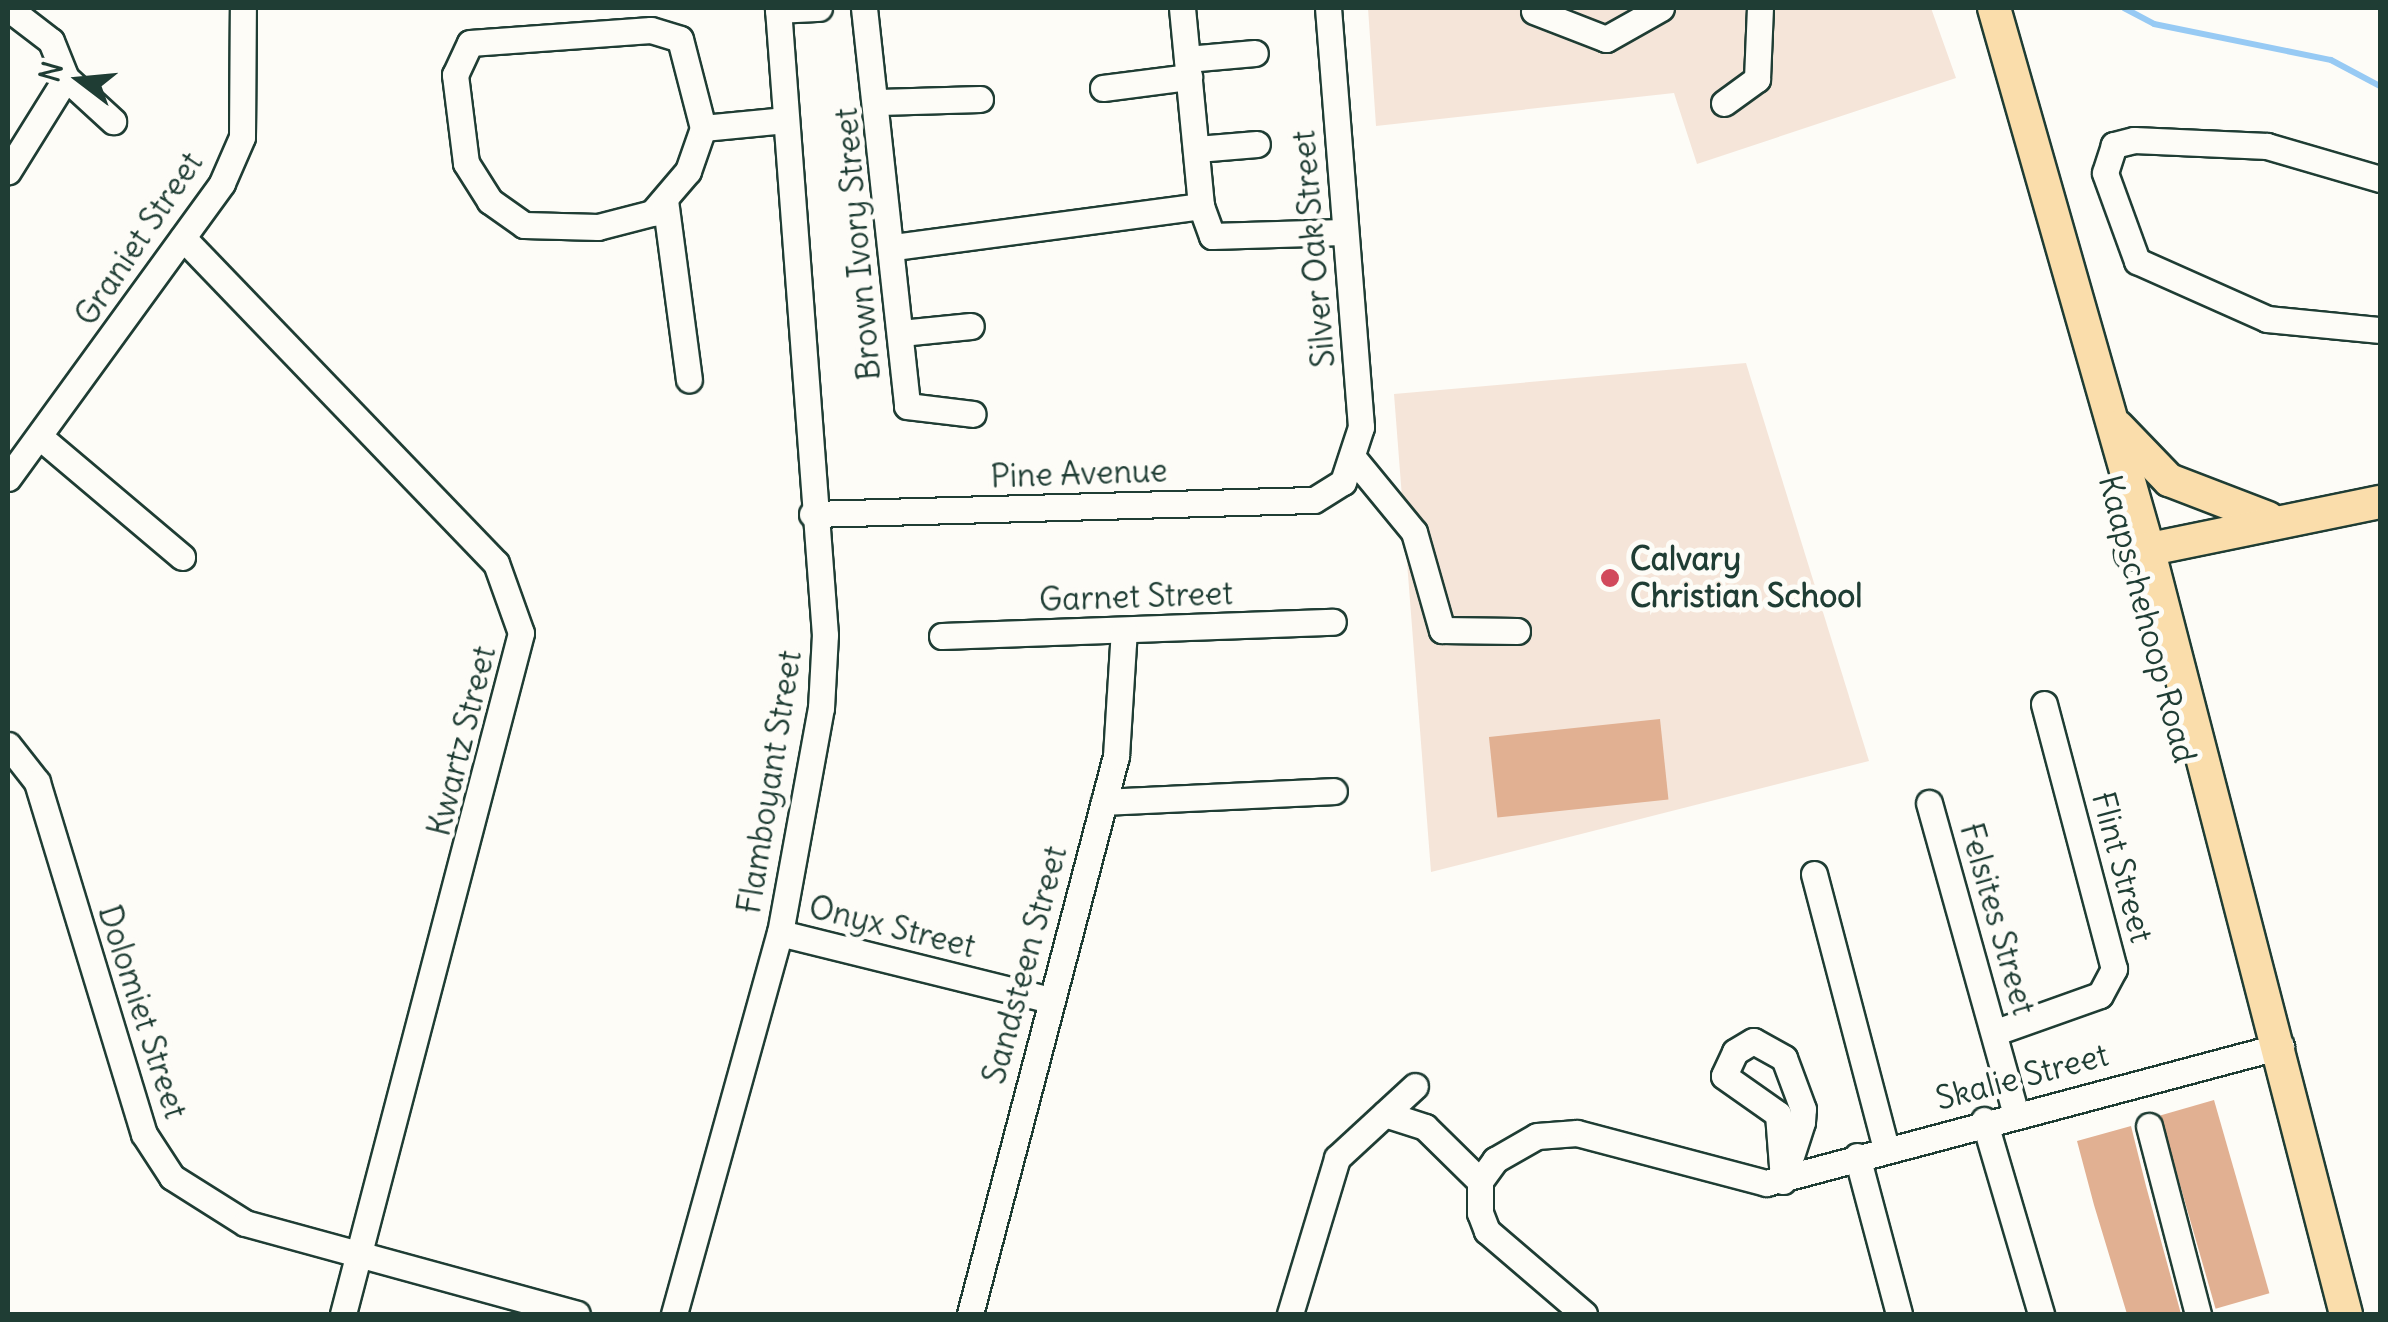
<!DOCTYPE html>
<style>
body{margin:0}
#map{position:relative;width:2388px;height:1322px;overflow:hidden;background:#fdfcf7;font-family:Delius,sans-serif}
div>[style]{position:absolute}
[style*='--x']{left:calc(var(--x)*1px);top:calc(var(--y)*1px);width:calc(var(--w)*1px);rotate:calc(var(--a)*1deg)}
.built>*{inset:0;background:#f5e5d9}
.stream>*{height:6px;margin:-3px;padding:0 3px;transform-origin:3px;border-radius:3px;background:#97caf4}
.building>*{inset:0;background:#e1b092;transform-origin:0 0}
.roads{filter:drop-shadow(2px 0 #1f3d34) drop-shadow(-2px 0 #1f3d34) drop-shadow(0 2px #1f3d34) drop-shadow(0 -2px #1f3d34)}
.minor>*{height:25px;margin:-12.5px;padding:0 12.5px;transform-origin:12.5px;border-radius:12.5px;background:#fdfcf7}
.major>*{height:32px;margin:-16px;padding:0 16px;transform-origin:16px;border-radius:16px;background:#faddab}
.dots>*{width:28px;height:28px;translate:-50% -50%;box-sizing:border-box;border:5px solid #fdfcf7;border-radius:50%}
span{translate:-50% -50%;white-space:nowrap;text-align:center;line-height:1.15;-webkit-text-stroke:10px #fdfcf7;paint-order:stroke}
.street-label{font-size:32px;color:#1f3d34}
.poi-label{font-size:32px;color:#1f3d34;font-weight:700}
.left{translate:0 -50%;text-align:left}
.frame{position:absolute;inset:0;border:10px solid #1f3d34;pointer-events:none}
.north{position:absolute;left:30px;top:30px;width:100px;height:100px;-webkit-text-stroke:8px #fdfcf7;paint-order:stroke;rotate:286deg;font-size:28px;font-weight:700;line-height:40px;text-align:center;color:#1f3d34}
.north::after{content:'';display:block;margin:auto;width:35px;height:45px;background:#1f3d34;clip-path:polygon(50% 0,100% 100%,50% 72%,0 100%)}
</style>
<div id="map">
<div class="built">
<i style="clip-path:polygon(1368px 8px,1931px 8px,1956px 78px,1697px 164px,1674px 93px,1376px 126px)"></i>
<i style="clip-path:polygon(1746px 363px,1869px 761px,1431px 872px,1394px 394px)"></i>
</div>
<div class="stream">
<i style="--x:2124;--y:8;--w:34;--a:28"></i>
<i style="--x:2154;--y:24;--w:181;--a:11.5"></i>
<i style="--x:2331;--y:60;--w:55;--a:28"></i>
</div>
<div class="building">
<i style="left:1660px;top:719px;width:81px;height:172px;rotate:84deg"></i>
<i style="left:2214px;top:1100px;width:201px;height:56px;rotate:74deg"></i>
<i style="clip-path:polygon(2131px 1126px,2146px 1186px,2181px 1314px,2127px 1314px,2094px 1205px,2077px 1141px)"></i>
</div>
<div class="roads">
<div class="minor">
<i style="--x:8;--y:8;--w:54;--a:37.5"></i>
<i style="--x:51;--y:41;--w:40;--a:68"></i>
<i style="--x:66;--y:78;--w:110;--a:121.9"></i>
<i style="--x:864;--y:8;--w:400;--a:83.8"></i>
<i style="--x:907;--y:406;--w:66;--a:6.9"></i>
<i style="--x:1182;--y:8;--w:199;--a:84.5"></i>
<i style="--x:1201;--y:206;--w:32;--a:70"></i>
<i style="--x:1212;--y:236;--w:131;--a:-1.7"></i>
<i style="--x:778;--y:10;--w:41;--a:-2.8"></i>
<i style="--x:1534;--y:11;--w:77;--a:21.3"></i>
<i style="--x:1606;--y:39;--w:63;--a:-29.4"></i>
<i style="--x:1187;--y:59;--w:68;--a:-5"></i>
<i style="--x:66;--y:78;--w:64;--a:42.5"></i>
<i style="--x:1103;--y:88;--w:87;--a:-7.3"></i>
<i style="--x:879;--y:102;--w:101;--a:-1.7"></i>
<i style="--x:1724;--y:103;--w:41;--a:-36"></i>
<i style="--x:1757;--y:79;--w:71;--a:-87.6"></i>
<i style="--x:703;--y:128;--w:46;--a:109.2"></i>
<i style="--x:688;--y:171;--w:55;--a:130.6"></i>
<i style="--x:652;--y:213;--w:56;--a:165.5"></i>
<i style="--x:598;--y:227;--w:74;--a:-178.5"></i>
<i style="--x:524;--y:225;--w:42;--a:-144.8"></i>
<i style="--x:490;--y:201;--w:45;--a:-122.3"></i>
<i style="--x:466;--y:163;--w:89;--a:-97.1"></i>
<i style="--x:455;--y:75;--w:35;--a:-65"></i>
<i style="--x:470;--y:43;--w:181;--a:-4.1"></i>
<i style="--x:651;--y:30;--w:30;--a:17"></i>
<i style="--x:680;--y:39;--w:92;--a:75.5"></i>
<i style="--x:703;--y:128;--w:83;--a:-5.5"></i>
<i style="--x:1197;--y:149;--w:60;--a:-4.8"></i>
<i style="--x:2380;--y:179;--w:118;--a:-163.7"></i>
<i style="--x:2267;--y:146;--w:133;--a:-177.4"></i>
<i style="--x:2134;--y:140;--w:21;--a:166"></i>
<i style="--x:2114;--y:145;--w:29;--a:108"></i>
<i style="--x:2105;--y:173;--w:94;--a:70"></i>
<i style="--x:2137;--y:261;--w:142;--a:24"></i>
<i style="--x:2267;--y:319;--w:114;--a:5.6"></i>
<i style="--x:665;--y:200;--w:181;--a:82.4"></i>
<i style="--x:183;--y:238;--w:451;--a:46.1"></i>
<i style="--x:496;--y:563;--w:74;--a:70.3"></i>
<i style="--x:521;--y:633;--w:704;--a:104.65"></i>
<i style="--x:894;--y:247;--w:310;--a:-7.6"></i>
<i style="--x:901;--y:333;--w:70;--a:-5.7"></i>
<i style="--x:40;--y:437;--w:186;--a:40.2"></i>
<i style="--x:1354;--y:459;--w:94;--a:50.6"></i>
<i style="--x:1414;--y:532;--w:102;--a:74.1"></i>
<i style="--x:1442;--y:630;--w:75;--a:0.8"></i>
<i style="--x:8;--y:478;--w:364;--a:-54"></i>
<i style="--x:222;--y:183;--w:50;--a:-66.5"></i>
<i style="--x:242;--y:137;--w:129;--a:-89.6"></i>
<i style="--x:812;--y:514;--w:502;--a:-1.6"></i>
<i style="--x:1314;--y:500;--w:34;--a:-32"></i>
<i style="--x:1343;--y:482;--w:58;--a:-71.9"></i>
<i style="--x:1361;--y:427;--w:420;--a:-94.5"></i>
<i style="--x:942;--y:636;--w:391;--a:-2.1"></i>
<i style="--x:8;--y:745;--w:47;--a:51.9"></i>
<i style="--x:37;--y:782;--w:368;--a:73.1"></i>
<i style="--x:144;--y:1134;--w:51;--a:56.9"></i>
<i style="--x:172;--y:1177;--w:86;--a:32.2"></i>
<i style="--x:245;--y:1223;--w:344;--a:15.3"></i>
<i style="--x:1104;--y:802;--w:230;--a:-2.7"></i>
<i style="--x:1929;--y:803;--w:320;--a:74.4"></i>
<i style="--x:1814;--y:874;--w:283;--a:75.3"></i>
<i style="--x:780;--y:933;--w:275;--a:13.9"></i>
<i style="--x:1996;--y:1032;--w:110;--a:-19.6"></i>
<i style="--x:2100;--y:995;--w:30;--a:-62"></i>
<i style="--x:2114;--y:969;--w:274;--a:-104.8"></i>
<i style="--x:1385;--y:1114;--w:42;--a:18"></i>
<i style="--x:1425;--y:1127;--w:77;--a:44.5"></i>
<i style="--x:1984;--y:1120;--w:202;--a:73.6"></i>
<i style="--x:2149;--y:1126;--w:194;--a:75.4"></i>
<i style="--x:1857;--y:1156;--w:163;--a:75.1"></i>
<i style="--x:1783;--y:1181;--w:62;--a:-72.1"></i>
<i style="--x:1802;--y:1122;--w:13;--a:-86"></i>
<i style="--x:1803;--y:1109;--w:54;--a:-110.4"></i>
<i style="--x:1784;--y:1058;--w:35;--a:-151"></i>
<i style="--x:1753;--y:1041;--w:21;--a:149"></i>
<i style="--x:1735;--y:1052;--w:26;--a:115"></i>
<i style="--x:1724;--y:1076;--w:66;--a:35.1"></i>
<i style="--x:1778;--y:1114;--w:65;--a:85.6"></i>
<i style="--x:674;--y:1314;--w:395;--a:-74.5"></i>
<i style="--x:780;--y:933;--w:229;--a:-79.7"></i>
<i style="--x:821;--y:708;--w:73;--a:-86.9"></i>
<i style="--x:825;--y:635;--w:629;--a:-94.29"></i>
<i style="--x:970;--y:1314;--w:577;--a:-75.34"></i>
<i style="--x:1116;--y:756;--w:126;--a:-86.4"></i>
<i style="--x:1290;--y:1314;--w:163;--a:-73.2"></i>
<i style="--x:1337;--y:1158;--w:106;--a:-42.7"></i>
<i style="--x:1584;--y:1314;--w:128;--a:-139.4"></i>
<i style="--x:1487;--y:1231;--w:19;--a:-111"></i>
<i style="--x:1480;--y:1213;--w:32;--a:-90"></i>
<i style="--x:1480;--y:1181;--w:26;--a:-54"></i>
<i style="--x:1495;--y:1160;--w:48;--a:-29.7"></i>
<i style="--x:1537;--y:1136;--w:40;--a:-4.3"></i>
<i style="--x:1577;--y:1133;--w:196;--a:14.8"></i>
<i style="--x:1766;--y:1183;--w:533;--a:-14.9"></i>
</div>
<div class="major">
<i style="--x:1994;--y:8;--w:562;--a:74.08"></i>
<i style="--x:2148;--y:548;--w:791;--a:75.51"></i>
<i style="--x:2118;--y:427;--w:74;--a:46.1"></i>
<i style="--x:2169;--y:480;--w:106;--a:21"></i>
<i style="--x:2131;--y:553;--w:254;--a:-11.6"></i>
</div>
</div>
<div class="dots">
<i style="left:1610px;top:578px;background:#d1495b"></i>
</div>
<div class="street-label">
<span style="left:139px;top:239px;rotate:-56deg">Graniet Street</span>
<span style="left:858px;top:244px;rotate:-95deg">Brown Ivory Street</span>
<span style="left:1314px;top:249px;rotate:-95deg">Silver Oak Street</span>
<span style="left:1079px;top:474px;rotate:-2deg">Pine Avenue</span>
<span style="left:1136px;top:597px;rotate:-2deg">Garnet Street</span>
<span style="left:2147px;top:619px;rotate:75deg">Kaapschehoop Road</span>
<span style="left:462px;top:741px;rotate:-76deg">Kwartz Street</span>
<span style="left:770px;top:782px;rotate:-81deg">Flamboyant Street</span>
<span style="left:2122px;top:867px;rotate:75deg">Flint Street</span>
<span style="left:1997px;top:919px;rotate:74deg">Felsites Street</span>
<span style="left:892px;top:927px;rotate:14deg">Onyx Street</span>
<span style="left:1025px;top:965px;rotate:-75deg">Sandsteen Street</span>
<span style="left:142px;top:1012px;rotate:72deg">Dolomiet Street</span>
<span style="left:2022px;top:1077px;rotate:-15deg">Skalie Street</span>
</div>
<div class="poi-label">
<span class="left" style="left:1630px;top:578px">Calvary<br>Christian School</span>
</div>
<div class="frame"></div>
<div class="north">N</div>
</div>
